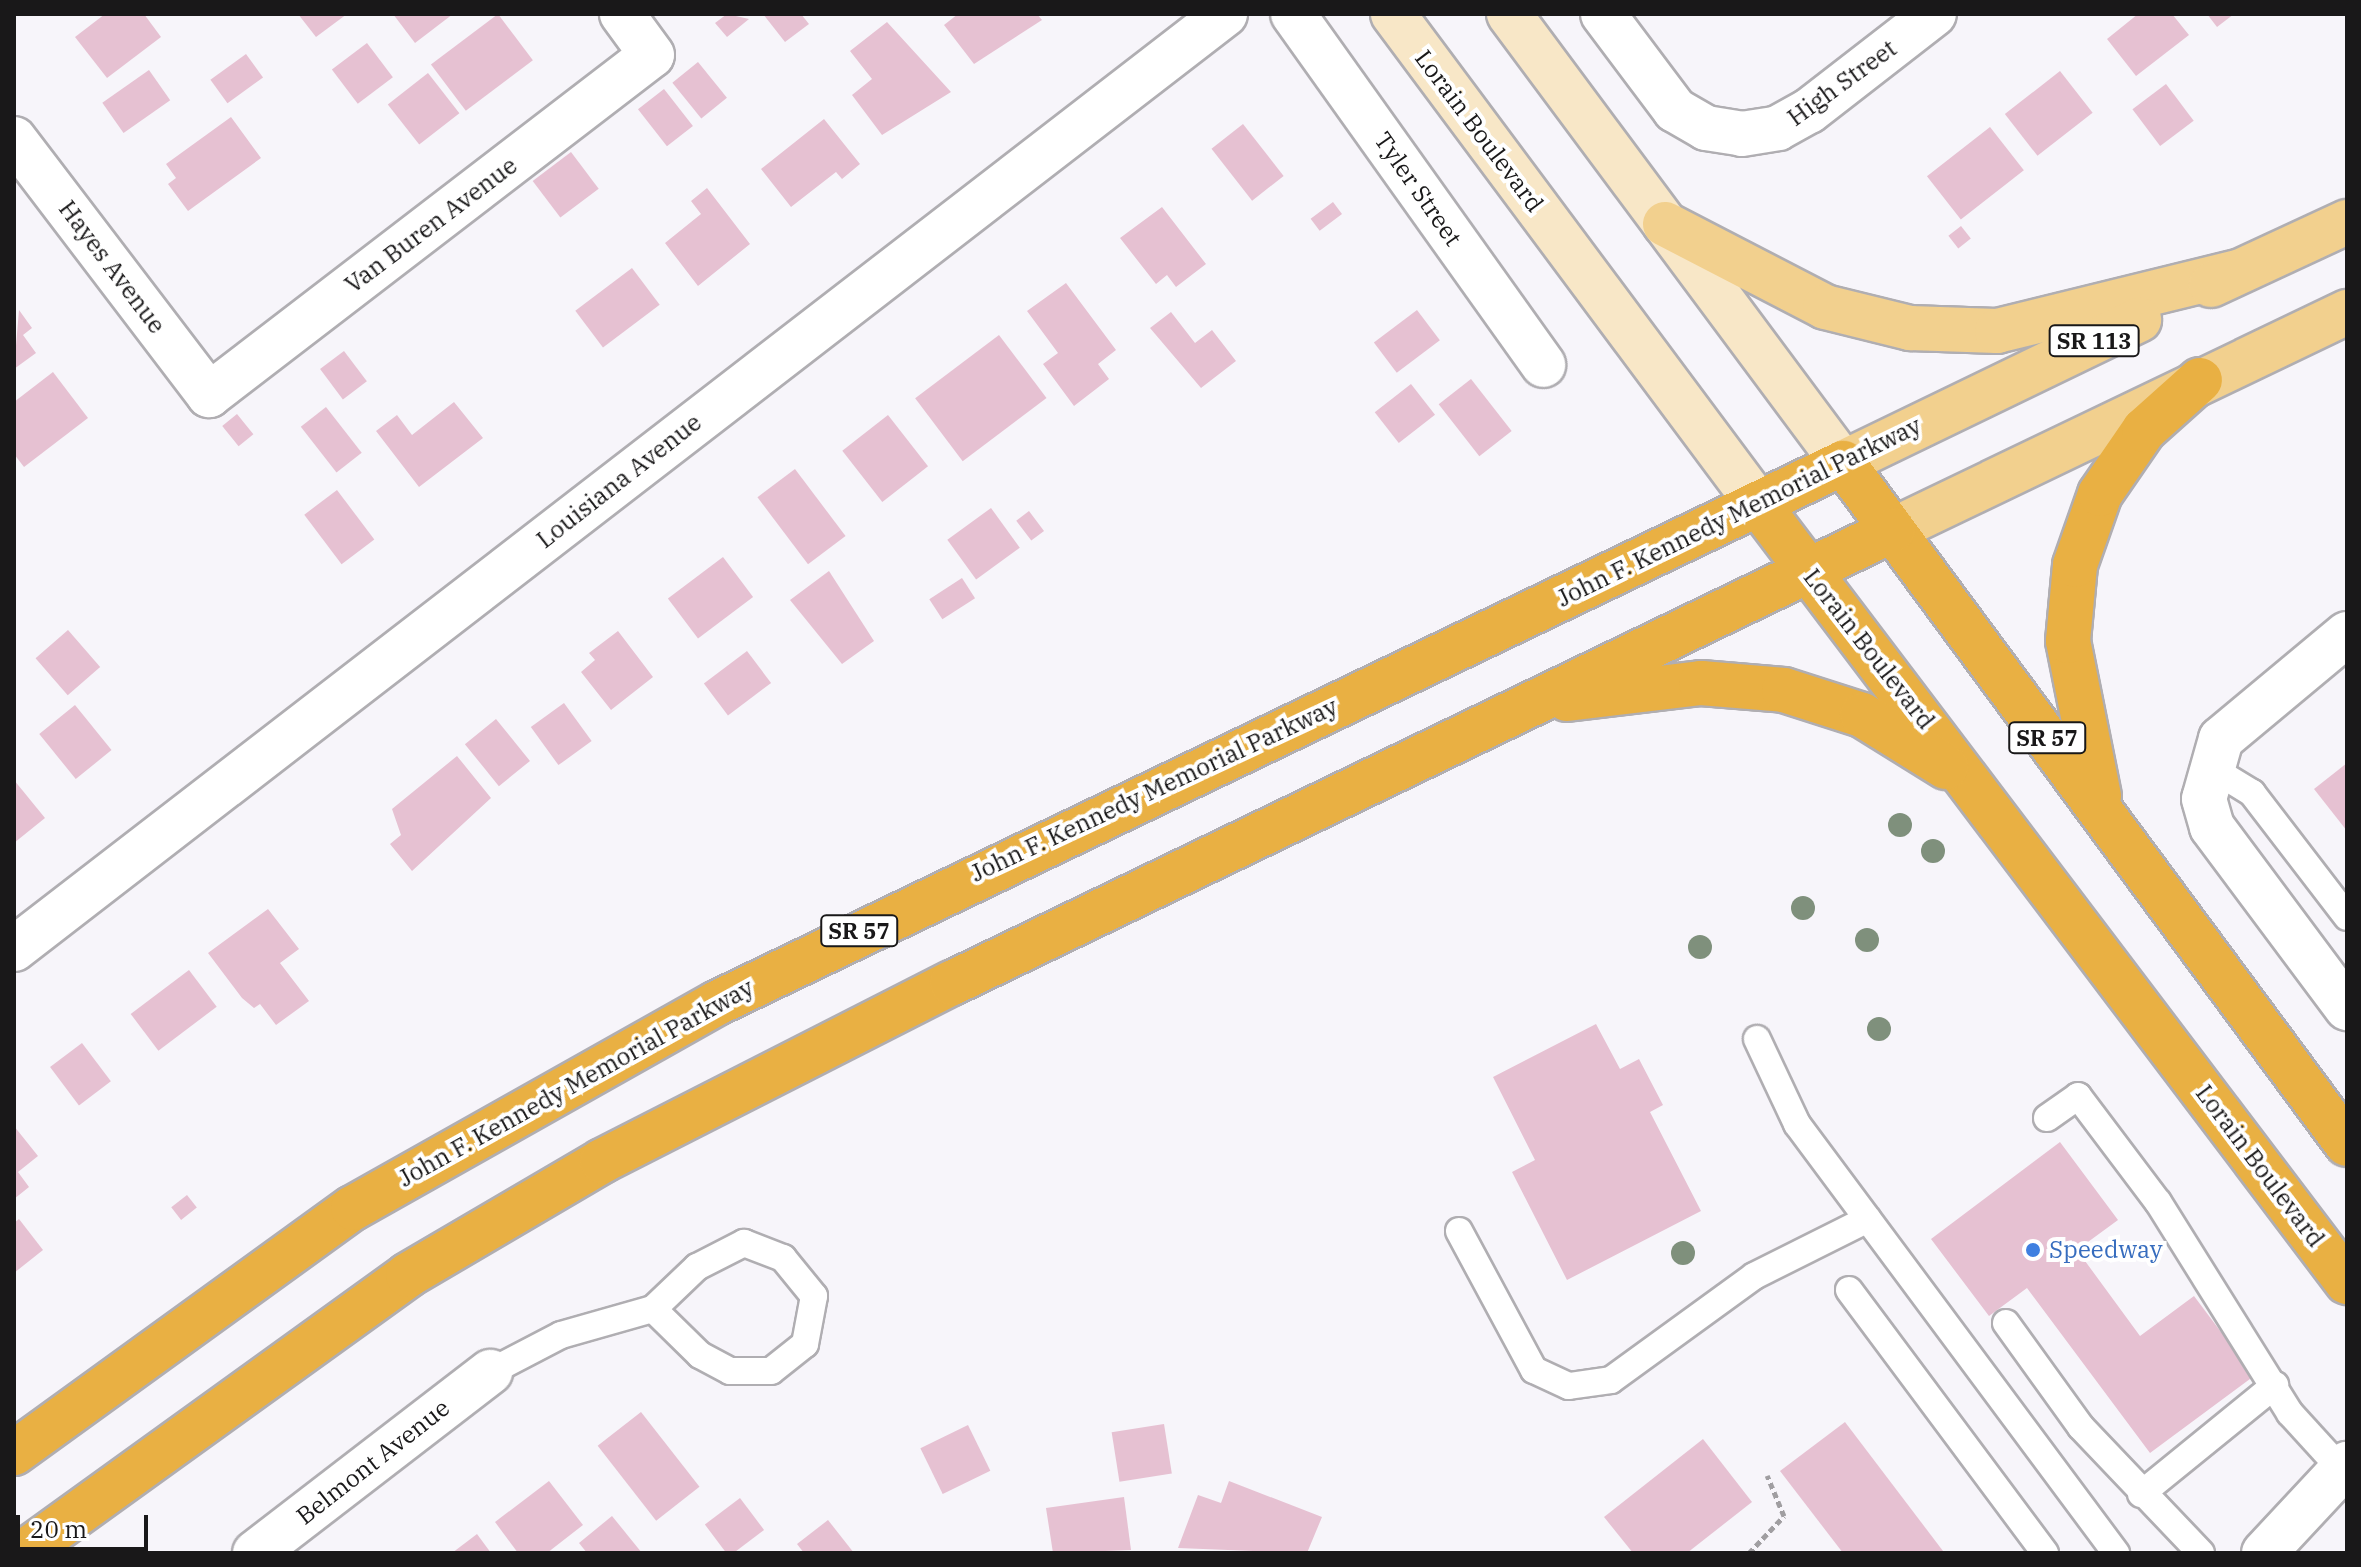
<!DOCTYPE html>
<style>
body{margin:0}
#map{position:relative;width:2361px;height:1567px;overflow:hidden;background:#f7f5fa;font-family:"IBM Plex Serif",serif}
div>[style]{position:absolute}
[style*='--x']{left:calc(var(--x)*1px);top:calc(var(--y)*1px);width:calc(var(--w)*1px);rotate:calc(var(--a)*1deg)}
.building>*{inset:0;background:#e6c1d2;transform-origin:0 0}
.path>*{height:5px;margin-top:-2.5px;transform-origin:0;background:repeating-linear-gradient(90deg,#a09ea1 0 6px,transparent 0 10px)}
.roads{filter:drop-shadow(2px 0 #b0aeb2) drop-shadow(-2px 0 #b0aeb2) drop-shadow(0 2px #b0aeb2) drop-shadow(0 -2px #b0aeb2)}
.lane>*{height:26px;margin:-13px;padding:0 13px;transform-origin:13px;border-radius:13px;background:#fff}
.street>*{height:44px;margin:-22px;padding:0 22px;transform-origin:22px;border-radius:22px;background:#fff}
.secondary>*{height:44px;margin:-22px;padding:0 22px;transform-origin:22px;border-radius:22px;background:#f8e7c7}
.primary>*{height:44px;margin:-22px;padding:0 22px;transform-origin:22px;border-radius:22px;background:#f2d08e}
.highway>*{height:44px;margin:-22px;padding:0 22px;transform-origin:22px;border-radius:22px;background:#e9b043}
.trees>*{width:24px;height:24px;margin:-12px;border-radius:50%;background:#7f907c}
.dots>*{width:22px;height:22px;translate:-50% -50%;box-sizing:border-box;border:4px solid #fff;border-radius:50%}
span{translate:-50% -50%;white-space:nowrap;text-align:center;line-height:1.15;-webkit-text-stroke:8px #fff;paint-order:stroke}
.shield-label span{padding:2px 6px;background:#fff;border:2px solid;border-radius:6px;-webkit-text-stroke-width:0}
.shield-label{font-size:22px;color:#191819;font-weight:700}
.street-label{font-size:24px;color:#191819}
.shop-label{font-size:24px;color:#366cbe}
.left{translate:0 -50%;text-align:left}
.frame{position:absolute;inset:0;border:16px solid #191819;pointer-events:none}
.scale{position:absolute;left:16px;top:1515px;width:132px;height:36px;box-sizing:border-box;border:4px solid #191819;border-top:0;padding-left:10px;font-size:24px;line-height:28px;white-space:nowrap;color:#191819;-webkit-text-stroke:6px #fff;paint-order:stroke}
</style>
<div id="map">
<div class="building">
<i style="clip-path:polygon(105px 14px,144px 14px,161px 37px,107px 78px,75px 37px)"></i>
<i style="clip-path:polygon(298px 14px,347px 14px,316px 37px)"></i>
<i style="clip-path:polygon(393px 14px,453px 14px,415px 43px)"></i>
<i style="left:498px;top:14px;width:58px;height:84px;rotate:53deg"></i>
<i style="clip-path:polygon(727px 14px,749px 19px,727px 37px,715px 23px)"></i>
<i style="clip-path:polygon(763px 14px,801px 14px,809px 24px,785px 42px)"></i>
<i style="clip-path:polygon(958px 14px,1037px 14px,1042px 20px,974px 64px,944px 25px)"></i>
<i style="clip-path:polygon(2138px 14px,2172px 14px,2189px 35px,2136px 76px,2107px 39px)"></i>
<i style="clip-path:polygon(2207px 14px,2234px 14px,2217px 27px)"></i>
<i style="clip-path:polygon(887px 22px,951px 92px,882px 135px,852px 95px,872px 79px,850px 51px)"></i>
<i style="left:367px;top:43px;width:43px;height:44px;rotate:53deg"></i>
<i style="left:246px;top:54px;width:29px;height:44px;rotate:54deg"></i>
<i style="left:698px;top:62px;width:46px;height:33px;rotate:51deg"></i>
<i style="left:149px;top:70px;width:37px;height:57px;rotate:55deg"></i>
<i style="left:2060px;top:71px;width:53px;height:70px;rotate:52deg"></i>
<i style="left:428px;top:73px;width:51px;height:51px;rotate:52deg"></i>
<i style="left:2166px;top:84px;width:46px;height:42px;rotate:53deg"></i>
<i style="left:664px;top:89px;width:47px;height:33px;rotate:52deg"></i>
<i style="clip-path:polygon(231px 117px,261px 158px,188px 211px,168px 184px,176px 178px,166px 164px)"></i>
<i style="clip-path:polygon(824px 119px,860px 164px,842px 179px,836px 172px,791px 207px,761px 169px)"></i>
<i style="left:1243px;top:124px;width:66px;height:40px;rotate:52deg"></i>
<i style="left:1990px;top:127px;width:55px;height:80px;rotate:52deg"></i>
<i style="left:571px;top:152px;width:46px;height:48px;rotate:53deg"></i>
<i style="clip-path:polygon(707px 188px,750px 244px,698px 286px,665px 243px,701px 214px,691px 201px)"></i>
<i style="left:1333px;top:202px;width:15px;height:28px;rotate:53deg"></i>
<i style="clip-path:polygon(1162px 207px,1206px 264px,1176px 287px,1167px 275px,1156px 284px,1120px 238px)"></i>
<i style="left:1961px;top:226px;width:16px;height:16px;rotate:52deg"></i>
<i style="left:632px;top:268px;width:46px;height:71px;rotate:53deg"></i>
<i style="clip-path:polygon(1066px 283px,1116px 350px,1098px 364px,1109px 379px,1074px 406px,1043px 364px,1058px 353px,1027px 311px)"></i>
<i style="clip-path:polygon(19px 310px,32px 328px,23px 335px,36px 353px,14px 369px)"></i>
<i style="left:1417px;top:310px;width:38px;height:54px;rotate:53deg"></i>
<i style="clip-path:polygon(1171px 312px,1195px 343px,1212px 330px,1236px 361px,1201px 388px,1150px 328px)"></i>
<i style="left:999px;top:335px;width:79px;height:105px;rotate:53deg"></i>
<i style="left:344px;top:351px;width:38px;height:30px;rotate:53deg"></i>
<i style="clip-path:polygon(53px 372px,88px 418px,24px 467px,14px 454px,14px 402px)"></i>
<i style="left:1471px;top:379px;width:66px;height:41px;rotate:52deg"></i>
<i style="left:1411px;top:384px;width:39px;height:46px;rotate:52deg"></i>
<i style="clip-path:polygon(454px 402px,483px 438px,419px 487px,376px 431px,397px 415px,412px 435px)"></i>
<i style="left:326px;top:407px;width:58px;height:32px;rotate:52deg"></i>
<i style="left:237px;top:414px;width:26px;height:19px;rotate:51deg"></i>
<i style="left:888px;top:415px;width:65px;height:58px;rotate:52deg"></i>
<i style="left:795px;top:469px;width:84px;height:47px;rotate:53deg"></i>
<i style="left:337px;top:490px;width:62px;height:41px;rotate:53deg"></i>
<i style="left:991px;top:508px;width:49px;height:54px;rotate:54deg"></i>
<i style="left:1029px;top:511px;width:25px;height:16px;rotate:53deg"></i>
<i style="left:723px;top:557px;width:50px;height:69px;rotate:53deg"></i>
<i style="clip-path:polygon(829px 571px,874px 641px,842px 664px,790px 600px)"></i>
<i style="left:962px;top:578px;width:24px;height:39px;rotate:57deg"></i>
<i style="left:68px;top:630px;width:49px;height:43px;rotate:49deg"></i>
<i style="clip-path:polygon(618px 631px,653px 677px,611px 710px,581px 672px,595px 660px,589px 653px)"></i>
<i style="left:747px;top:651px;width:40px;height:54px;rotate:53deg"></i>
<i style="left:564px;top:703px;width:47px;height:41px;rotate:54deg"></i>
<i style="left:75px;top:705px;width:58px;height:46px;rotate:51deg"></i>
<i style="left:496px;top:719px;width:54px;height:40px;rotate:51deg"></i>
<i style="clip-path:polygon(457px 756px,491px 798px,412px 871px,390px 844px,401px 835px,392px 809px)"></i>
<i style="clip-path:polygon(2347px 763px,2347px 831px,2314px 789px)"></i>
<i style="clip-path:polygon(14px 780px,45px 818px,14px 843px)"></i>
<i style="clip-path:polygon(268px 909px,299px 949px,280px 963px,309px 1001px,276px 1025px,260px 1004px,254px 1008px,242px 998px,208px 953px)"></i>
<i style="left:189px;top:970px;width:46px;height:73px;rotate:53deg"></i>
<i style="clip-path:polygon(1596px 1024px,1620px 1069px,1639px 1059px,1663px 1105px,1650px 1112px,1701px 1211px,1567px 1280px,1512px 1172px,1535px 1160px,1493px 1077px)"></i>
<i style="left:82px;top:1043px;width:48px;height:40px;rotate:53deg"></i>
<i style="clip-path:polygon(14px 1126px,38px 1156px,18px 1172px,29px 1187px,14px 1199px)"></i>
<i style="clip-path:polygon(2060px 1142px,2118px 1220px,2077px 1250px,2140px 1336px,2194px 1296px,2254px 1376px,2150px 1453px,2027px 1288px,1989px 1316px,1931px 1239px)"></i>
<i style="left:187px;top:1195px;width:16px;height:20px;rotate:52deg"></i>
<i style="clip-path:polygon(19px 1219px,43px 1250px,14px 1273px,14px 1223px)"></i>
<i style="left:641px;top:1412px;width:95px;height:55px;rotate:52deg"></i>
<i style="clip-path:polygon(1845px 1422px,1943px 1551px,1940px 1553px,1843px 1553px,1780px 1471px)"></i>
<i style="left:1164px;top:1424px;width:50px;height:53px;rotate:81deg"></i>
<i style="left:968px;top:1425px;width:51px;height:53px;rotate:64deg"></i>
<i style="clip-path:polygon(1703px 1439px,1752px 1502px,1687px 1553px,1633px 1553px,1604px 1517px)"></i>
<i style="clip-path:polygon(549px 1481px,583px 1525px,547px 1553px,518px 1553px,495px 1522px)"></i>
<i style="clip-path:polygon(1229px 1481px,1322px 1517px,1307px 1553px,1178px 1548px,1198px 1495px,1221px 1503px)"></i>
<i style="clip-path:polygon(1124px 1497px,1131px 1550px,1053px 1553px,1046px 1508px)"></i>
<i style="left:740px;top:1498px;width:40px;height:44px;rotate:53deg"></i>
<i style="clip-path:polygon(612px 1516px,642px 1553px,587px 1553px,579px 1543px)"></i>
<i style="clip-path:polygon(828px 1520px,854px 1553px,804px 1553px,797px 1544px)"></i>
<i style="clip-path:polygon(477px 1534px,491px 1553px,452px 1553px)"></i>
</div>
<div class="path">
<i style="--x:1749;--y:1553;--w:51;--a:-46.6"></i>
<i style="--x:1784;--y:1516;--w:44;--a:-112.5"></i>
</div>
<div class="roads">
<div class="lane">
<i style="--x:2208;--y:766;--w:52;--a:31.5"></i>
<i style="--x:2252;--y:793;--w:156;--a:52.5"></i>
<i style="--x:1757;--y:1039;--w:94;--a:64.8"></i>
<i style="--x:1797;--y:1124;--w:535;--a:53.37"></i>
<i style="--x:2047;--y:1118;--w:38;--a:-35"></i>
<i style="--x:2078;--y:1096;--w:133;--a:53"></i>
<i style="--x:2158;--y:1202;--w:249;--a:58"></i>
<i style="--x:2290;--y:1413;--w:76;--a:47.7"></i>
<i style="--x:1459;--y:1231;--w:158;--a:61.7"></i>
<i style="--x:1534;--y:1370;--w:38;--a:25"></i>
<i style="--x:1569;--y:1386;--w:42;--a:-8.1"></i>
<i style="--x:1611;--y:1380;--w:177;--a:-36"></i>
<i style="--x:1754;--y:1276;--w:127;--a:-26.6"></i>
<i style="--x:1849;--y:1290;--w:328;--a:53.3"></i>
<i style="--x:2006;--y:1323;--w:128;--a:54.2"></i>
<i style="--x:2081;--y:1427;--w:174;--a:46.4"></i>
<i style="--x:490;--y:1372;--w:80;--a:-27.5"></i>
<i style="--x:561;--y:1335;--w:96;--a:-15.8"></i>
<i style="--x:653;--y:1309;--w:61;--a:-43.7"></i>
<i style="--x:697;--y:1267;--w:53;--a:-27.1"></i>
<i style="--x:744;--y:1243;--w:42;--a:21"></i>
<i style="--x:783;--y:1258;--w:49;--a:50.8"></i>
<i style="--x:814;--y:1296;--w:49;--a:100.6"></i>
<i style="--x:805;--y:1344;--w:43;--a:141.5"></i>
<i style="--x:771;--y:1371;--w:41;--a:180"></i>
<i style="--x:730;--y:1371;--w:34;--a:-152"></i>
<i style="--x:700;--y:1355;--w:66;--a:-135.6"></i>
<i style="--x:2141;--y:1494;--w:173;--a:-39.1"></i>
</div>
<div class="street">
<i style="--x:1293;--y:14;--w:431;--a:54.5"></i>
<i style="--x:1603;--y:14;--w:120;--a:53.1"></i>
<i style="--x:1675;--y:110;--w:36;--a:30"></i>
<i style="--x:1706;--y:128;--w:36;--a:9"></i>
<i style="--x:1742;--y:134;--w:36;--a:-9"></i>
<i style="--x:1778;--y:128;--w:35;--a:-29"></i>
<i style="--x:1809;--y:111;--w:158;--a:-37.8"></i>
<i style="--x:14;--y:139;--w:322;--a:52.7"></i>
<i style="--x:209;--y:395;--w:558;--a:-37.51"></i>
<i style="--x:652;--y:55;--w:51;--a:-126.2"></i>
<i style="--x:2347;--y:634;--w:164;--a:140.2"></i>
<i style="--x:2221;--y:739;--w:62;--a:105.8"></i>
<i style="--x:2204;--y:799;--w:29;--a:74"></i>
<i style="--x:2212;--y:827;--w:226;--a:53.3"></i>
<i style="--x:14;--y:949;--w:1530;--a:-37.67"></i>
<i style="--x:255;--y:1553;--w:297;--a:-37.6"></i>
<i style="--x:2264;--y:1553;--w:122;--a:-47"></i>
</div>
<div class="secondary">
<i style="--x:1393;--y:14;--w:611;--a:53.32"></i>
<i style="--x:1509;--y:14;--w:560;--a:53.36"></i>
</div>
<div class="primary">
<i style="--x:1665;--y:224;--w:180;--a:27.4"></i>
<i style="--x:1825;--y:307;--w:88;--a:13.9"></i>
<i style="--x:1910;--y:328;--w:87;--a:2"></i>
<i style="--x:1997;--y:331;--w:247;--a:-13.8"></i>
<i style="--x:2211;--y:285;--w:150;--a:-24.9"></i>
<i style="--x:1843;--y:463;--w:329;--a:-25.8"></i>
<i style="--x:1893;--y:530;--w:504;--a:-25.65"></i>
</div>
<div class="highway">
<i style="--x:1758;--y:504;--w:976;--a:52.87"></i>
<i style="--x:1567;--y:699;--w:135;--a:-6.8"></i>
<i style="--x:1701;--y:683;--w:83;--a:4.8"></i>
<i style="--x:1784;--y:690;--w:82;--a:17.8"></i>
<i style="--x:1862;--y:715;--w:99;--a:31.8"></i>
<i style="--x:2099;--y:796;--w:158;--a:-101.3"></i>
<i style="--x:2068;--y:641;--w:76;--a:-84.7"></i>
<i style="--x:2075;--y:565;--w:75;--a:-70.6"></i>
<i style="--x:2100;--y:494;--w:78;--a:-55.5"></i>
<i style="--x:2144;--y:430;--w:75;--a:-41.8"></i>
<i style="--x:14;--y:1453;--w:418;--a:-35.9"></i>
<i style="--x:353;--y:1208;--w:418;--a:-29.4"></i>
<i style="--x:717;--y:1003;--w:1249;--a:-25.62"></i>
<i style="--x:1843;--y:463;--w:847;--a:53.5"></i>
<i style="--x:23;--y:1553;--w:475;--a:-35.8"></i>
<i style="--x:408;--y:1275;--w:225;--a:-30.4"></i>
<i style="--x:602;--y:1161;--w:393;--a:-27"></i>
<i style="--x:952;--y:983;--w:1044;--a:-25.71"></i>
</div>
</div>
<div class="trees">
<i style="left:1900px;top:825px"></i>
<i style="left:1933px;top:851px"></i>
<i style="left:1803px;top:908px"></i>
<i style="left:1867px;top:940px"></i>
<i style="left:1700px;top:947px"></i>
<i style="left:1879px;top:1029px"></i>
<i style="left:1683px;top:1253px"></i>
</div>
<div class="dots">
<i style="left:2033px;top:1250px;background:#3f7fe0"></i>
</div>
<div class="shield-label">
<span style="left:2094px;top:341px">SR 113</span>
<span style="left:2047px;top:738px">SR 57</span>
<span style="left:859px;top:931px">SR 57</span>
</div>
<div class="street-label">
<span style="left:1842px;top:83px;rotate:-36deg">High Street</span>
<span style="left:1479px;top:131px;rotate:53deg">Lorain Boulevard</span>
<span style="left:1418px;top:189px;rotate:55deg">Tyler Street</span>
<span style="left:431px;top:225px;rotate:-37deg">Van Buren Avenue</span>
<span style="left:112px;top:267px;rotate:53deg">Hayes Avenue</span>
<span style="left:619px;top:481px;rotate:-38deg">Louisiana Avenue</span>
<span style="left:1739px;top:512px;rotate:-26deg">John F. Kennedy Memorial Parkway</span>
<span style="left:1869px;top:649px;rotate:52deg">Lorain Boulevard</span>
<span style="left:1154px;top:790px;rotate:-25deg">John F. Kennedy Memorial Parkway</span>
<span style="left:576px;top:1083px;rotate:-29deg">John F. Kennedy Memorial Parkway</span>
<span style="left:2260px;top:1166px;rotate:53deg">Lorain Boulevard</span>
<span style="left:373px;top:1462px;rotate:-38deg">Belmont Avenue</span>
</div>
<div class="shop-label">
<span class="left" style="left:2049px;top:1250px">Speedway</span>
</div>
<div class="frame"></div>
<div class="scale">20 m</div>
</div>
